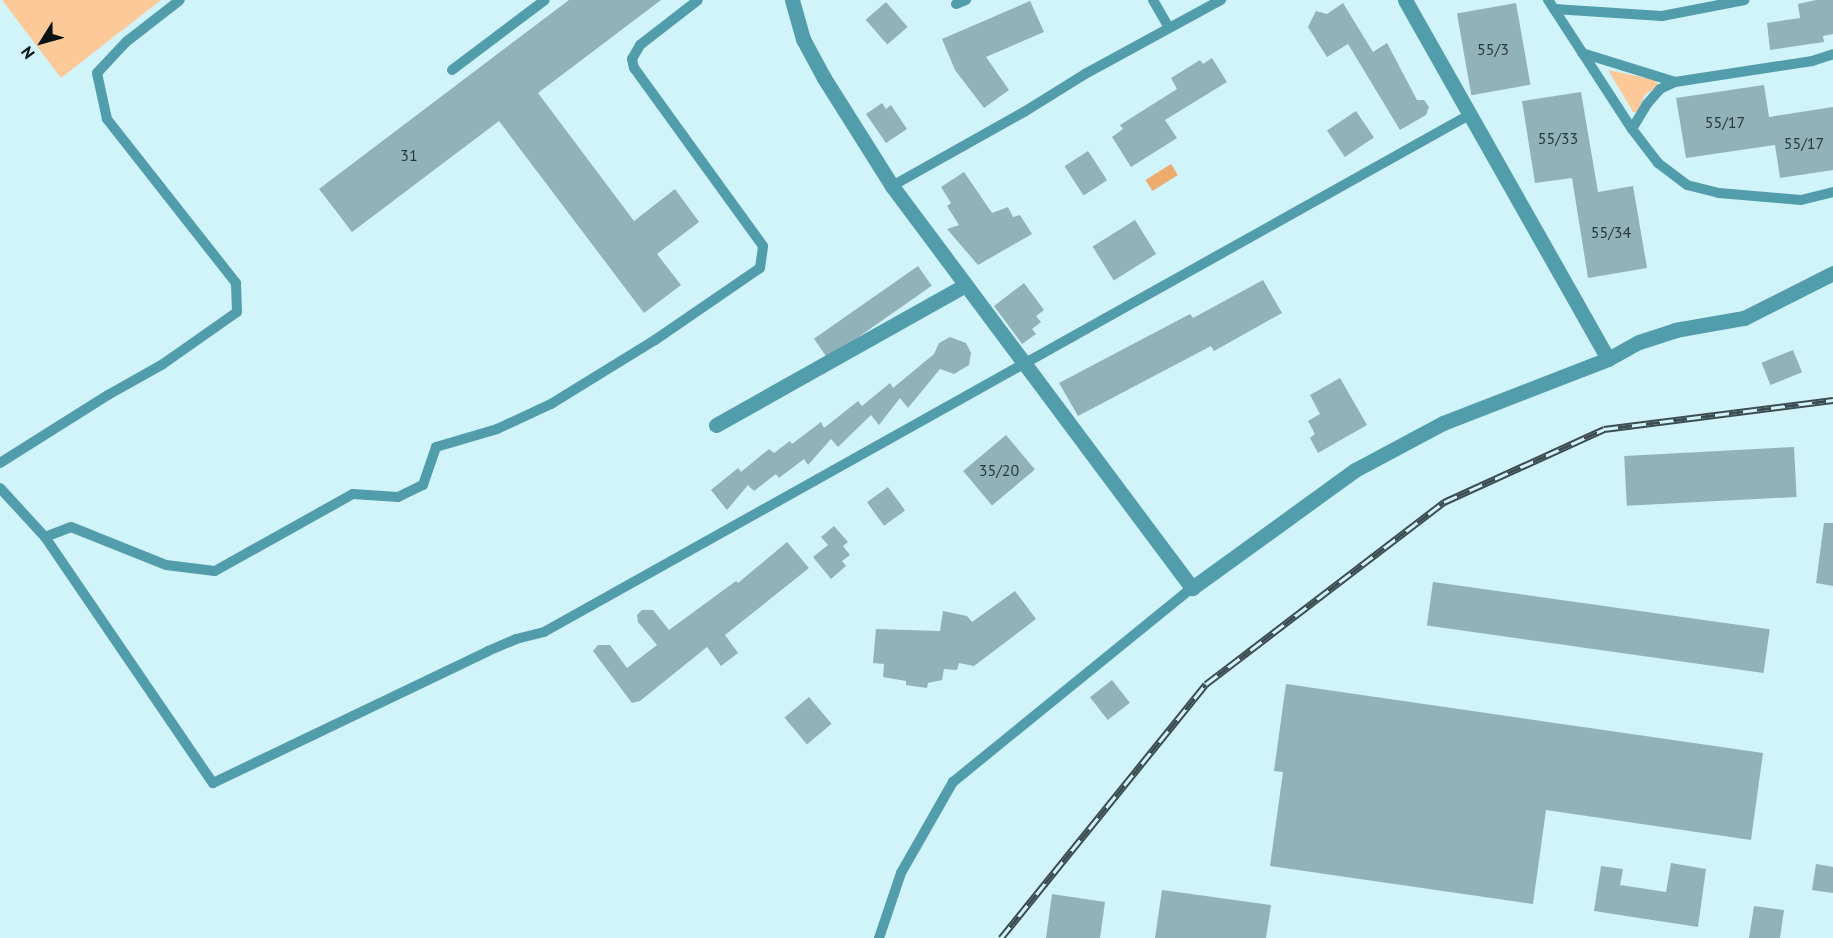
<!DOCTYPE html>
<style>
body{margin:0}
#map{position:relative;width:1833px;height:938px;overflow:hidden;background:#d1f3fa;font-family:"PT Sans",sans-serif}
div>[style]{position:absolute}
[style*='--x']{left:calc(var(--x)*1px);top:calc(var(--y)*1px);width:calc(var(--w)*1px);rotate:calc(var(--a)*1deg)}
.green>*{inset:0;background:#fdc998}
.water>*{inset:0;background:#edac6d;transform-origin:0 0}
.building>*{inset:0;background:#92b2b9;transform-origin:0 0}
.lane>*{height:10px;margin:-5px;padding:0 5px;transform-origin:5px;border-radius:5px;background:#529dab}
.street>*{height:15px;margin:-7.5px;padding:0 7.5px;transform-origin:7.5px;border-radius:7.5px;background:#529dab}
.rail>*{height:7px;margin-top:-3.5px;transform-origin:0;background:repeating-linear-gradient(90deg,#d1f3fa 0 14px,#3c4d51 0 28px);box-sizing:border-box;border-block:2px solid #3c4d51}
span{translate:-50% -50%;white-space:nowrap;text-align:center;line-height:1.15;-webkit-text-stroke:4.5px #d1f3fa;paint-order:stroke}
.number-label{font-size:16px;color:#293a3d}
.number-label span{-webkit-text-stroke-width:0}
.north{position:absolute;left:12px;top:12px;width:60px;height:60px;-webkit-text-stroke:4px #d1f3fa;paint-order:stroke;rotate:233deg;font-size:16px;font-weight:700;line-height:24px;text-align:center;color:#061214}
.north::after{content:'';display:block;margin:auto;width:21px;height:27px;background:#061214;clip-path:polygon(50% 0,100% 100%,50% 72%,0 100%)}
</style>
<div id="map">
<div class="green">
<i style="clip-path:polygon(2px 0,161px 0,61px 78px)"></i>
<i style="clip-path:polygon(1608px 70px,1656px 80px,1658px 85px,1644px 96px,1638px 112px,1633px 112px)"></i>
</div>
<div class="water">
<i style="left:1171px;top:164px;width:13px;height:30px;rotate:58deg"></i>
</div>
<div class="building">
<i style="clip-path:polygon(569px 0,661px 0,538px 93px,634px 221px,675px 189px,699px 222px,657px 254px,681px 285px,644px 313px,499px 121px,352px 232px,319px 189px)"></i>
<i style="clip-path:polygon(1816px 0,1833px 0,1833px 34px,1823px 36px,1824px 42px,1770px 50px,1767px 23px,1800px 18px,1798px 4px)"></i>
<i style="clip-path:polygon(1030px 1px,1044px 32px,986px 57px,1009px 90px,984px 108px,955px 70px,942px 39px)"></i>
<i style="left:886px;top:2px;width:33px;height:27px;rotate:49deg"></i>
<i style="clip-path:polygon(1343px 3px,1373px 52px,1387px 43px,1417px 100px,1424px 100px,1429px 107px,1426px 115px,1400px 130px,1348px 44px,1327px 57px,1308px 27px,1316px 11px,1327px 14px)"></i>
<i style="left:1516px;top:3px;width:83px;height:60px;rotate:80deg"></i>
<i style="clip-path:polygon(1212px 58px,1227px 82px,1165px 120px,1177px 138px,1131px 167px,1112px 137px,1123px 129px,1120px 125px,1177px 89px,1171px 78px,1200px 60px,1203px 64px)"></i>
<i style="clip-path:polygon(1764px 85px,1769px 117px,1833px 107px,1833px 170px,1780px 178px,1775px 145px,1686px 158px,1676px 98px)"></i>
<i style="clip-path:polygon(1581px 92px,1598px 192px,1633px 186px,1647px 268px,1588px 278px,1572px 178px,1535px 183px,1522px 101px)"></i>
<i style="clip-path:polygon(882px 103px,886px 109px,891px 105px,907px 129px,886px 143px,866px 114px)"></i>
<i style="left:1356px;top:111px;width:32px;height:35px;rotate:56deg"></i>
<i style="left:1088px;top:151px;width:35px;height:28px;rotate:57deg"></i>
<i style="clip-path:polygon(964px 172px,992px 213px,1008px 207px,1013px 217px,1020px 215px,1032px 234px,978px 265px,947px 229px,959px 225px,947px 206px,951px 203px,941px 187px)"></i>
<i style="left:1135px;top:220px;width:40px;height:50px;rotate:58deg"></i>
<i style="left:918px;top:266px;width:24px;height:127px;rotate:55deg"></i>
<i style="clip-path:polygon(1263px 280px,1282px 313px,1214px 351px,1211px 346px,1078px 416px,1059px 383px,1190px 314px,1193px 318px)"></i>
<i style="clip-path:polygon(1024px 283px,1044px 310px,1036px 316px,1041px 322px,1032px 329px,1036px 334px,1022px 344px,994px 306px)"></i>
<i style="clip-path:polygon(950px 337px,966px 343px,971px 353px,969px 365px,954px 374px,940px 369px,908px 408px,900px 398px,879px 425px,871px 415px,838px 447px,831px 439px,808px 465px,804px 459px,779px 478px,776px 474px,754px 491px,748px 485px,727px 510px,711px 490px,738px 468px,741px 472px,769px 449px,774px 453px,790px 441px,792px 444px,821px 422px,824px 428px,858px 401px,862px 406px,890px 383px,893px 388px,934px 354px,939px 343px)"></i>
<i style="left:1793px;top:350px;width:24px;height:34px;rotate:68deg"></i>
<i style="clip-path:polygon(1340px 378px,1367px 425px,1318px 453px,1310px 438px,1315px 434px,1308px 421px,1320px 414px,1310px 395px)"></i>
<i style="left:1006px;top:435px;width:45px;height:56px;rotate:50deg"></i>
<i style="left:1794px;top:447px;width:50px;height:170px;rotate:87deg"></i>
<i style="left:888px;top:487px;width:29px;height:26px;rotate:54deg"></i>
<i style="clip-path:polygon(1824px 523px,1833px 523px,1833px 586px,1816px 583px)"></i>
<i style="clip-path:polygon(834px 526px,848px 542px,843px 546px,850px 555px,842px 561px,846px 566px,831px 579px,813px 557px,828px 545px,821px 537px)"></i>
<i style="clip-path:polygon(787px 542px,809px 568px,725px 635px,738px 653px,721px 666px,707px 647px,640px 701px,632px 703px,593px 651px,598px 645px,610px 645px,627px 668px,657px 645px,638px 622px,637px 615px,642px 610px,653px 610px,669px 630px,736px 581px,738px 583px)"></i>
<i style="left:1433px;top:582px;width:340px;height:44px;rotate:8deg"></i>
<i style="clip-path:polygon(1015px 591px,1036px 619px,974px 666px,959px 663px,957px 670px,944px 669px,942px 680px,928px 683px,927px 688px,906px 685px,906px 681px,883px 677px,884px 664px,873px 663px,876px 629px,940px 631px,943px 611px,967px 616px,972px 622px)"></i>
<i style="left:1112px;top:680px;width:29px;height:28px;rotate:52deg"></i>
<i style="clip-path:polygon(1286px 684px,1763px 753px,1751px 840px,1546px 810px,1533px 904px,1270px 866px,1283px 772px,1274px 771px)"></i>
<i style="left:809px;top:697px;width:35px;height:32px;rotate:50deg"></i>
<i style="clip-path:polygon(1671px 863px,1706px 869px,1698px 927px,1594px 911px,1601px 866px,1623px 869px,1620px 885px,1666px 892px)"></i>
<i style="clip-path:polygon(1816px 864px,1833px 867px,1833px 893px,1812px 890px)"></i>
<i style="clip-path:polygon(1162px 890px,1271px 905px,1266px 938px,1155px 938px)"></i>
<i style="clip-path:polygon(1052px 894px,1105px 902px,1100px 938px,1046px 938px)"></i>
<i style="clip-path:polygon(1754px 906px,1784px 910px,1780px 938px,1749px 938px)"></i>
</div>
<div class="lane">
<i style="--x:1153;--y:0;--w:32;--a:60"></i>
<i style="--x:1548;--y:0;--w:11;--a:56"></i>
<i style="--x:1554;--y:9;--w:108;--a:3.7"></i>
<i style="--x:1662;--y:16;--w:84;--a:-11"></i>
<i style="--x:956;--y:4;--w:11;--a:-22"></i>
<i style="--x:1554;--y:9;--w:143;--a:57"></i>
<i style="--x:1632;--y:129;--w:29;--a:-59"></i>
<i style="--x:1647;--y:104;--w:20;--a:-49"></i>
<i style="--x:1660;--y:89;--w:17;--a:-25"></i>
<i style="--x:1675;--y:82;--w:139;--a:-8.7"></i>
<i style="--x:1812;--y:61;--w:22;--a:-18"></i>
<i style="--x:1582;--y:53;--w:97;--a:17.3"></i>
<i style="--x:452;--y:70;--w:116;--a:-37"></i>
<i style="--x:1632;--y:129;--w:43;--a:52.6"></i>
<i style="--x:1658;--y:163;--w:36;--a:37"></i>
<i style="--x:1687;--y:185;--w:33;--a:14"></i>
<i style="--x:1719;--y:193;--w:82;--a:4.9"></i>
<i style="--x:1801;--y:200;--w:33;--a:-14"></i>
<i style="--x:892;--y:186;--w:151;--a:-29.3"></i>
<i style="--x:1024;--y:112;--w:72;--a:-31.9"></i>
<i style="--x:1085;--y:74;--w:155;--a:-28.6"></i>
<i style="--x:0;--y:463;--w:128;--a:-32.2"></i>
<i style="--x:108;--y:395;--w:63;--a:-29.4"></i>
<i style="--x:163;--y:364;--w:90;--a:-35.1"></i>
<i style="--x:237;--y:312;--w:29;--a:-92"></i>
<i style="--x:236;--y:283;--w:209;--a:-128.2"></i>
<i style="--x:107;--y:119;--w:47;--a:-102.3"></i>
<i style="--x:97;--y:73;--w:42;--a:-46.9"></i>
<i style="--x:126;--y:42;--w:68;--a:-37.9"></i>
<i style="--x:0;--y:488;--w:67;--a:47.4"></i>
<i style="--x:45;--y:537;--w:298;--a:55.7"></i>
<i style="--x:213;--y:783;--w:305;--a:-25.6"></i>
<i style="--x:488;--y:651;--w:30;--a:-23"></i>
<i style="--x:516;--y:639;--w:29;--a:-14"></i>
<i style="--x:544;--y:632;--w:1060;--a:-29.2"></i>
<i style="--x:45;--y:537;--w:28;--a:-21"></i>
<i style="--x:71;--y:527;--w:102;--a:21.8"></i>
<i style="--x:166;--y:565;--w:49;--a:7"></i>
<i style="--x:215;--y:571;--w:158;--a:-29.2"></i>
<i style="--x:353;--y:494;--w:45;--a:3.8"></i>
<i style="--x:398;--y:497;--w:28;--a:-26"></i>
<i style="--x:423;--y:485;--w:40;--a:-71.1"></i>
<i style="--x:436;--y:447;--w:64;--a:-16.4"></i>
<i style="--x:497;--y:429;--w:60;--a:-24.8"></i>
<i style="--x:551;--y:404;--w:122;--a:-31.6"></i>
<i style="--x:655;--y:340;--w:127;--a:-34.4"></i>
<i style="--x:760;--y:268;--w:22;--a:-82"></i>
<i style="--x:763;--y:246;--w:220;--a:-125.9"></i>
<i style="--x:634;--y:68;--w:9;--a:-103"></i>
<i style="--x:632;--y:59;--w:16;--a:-60"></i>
<i style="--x:640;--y:45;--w:73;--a:-37.8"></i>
<i style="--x:879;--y:938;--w:69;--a:-71.3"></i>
<i style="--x:901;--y:873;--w:105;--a:-60.3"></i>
<i style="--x:953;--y:782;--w:308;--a:-39.1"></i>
</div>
<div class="street">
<i style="--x:792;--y:0;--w:41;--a:74.2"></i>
<i style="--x:803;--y:39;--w:44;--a:61.7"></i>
<i style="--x:824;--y:78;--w:128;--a:57.8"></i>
<i style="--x:892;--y:186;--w:502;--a:53.27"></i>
<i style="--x:1192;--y:588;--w:201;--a:-35.9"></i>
<i style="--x:1355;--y:470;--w:100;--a:-28.1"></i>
<i style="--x:1443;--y:423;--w:177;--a:-21.2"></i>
<i style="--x:1608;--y:359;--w:35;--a:-29"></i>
<i style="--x:1639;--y:342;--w:38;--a:-18"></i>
<i style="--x:1675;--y:330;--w:70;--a:-9.9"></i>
<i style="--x:1744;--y:318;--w:100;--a:-26.8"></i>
<i style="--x:1405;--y:0;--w:412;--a:60.5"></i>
<i style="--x:716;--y:425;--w:286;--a:-29.3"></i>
</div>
<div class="rail">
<i style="--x:1001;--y:938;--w:326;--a:-51.1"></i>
<i style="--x:1206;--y:684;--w:300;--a:-37.4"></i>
<i style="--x:1444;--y:502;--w:176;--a:-24.5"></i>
<i style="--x:1604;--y:429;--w:231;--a:-7.2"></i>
</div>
<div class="number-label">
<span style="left:1493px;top:49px">55/3</span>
<span style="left:1725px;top:122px">55/17</span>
<span style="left:1558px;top:138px">55/33</span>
<span style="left:1804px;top:143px">55/17</span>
<span style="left:409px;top:155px">31</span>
<span style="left:1611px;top:232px">55/34</span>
<span style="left:999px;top:470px">35/20</span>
</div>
<div class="north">N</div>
</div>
